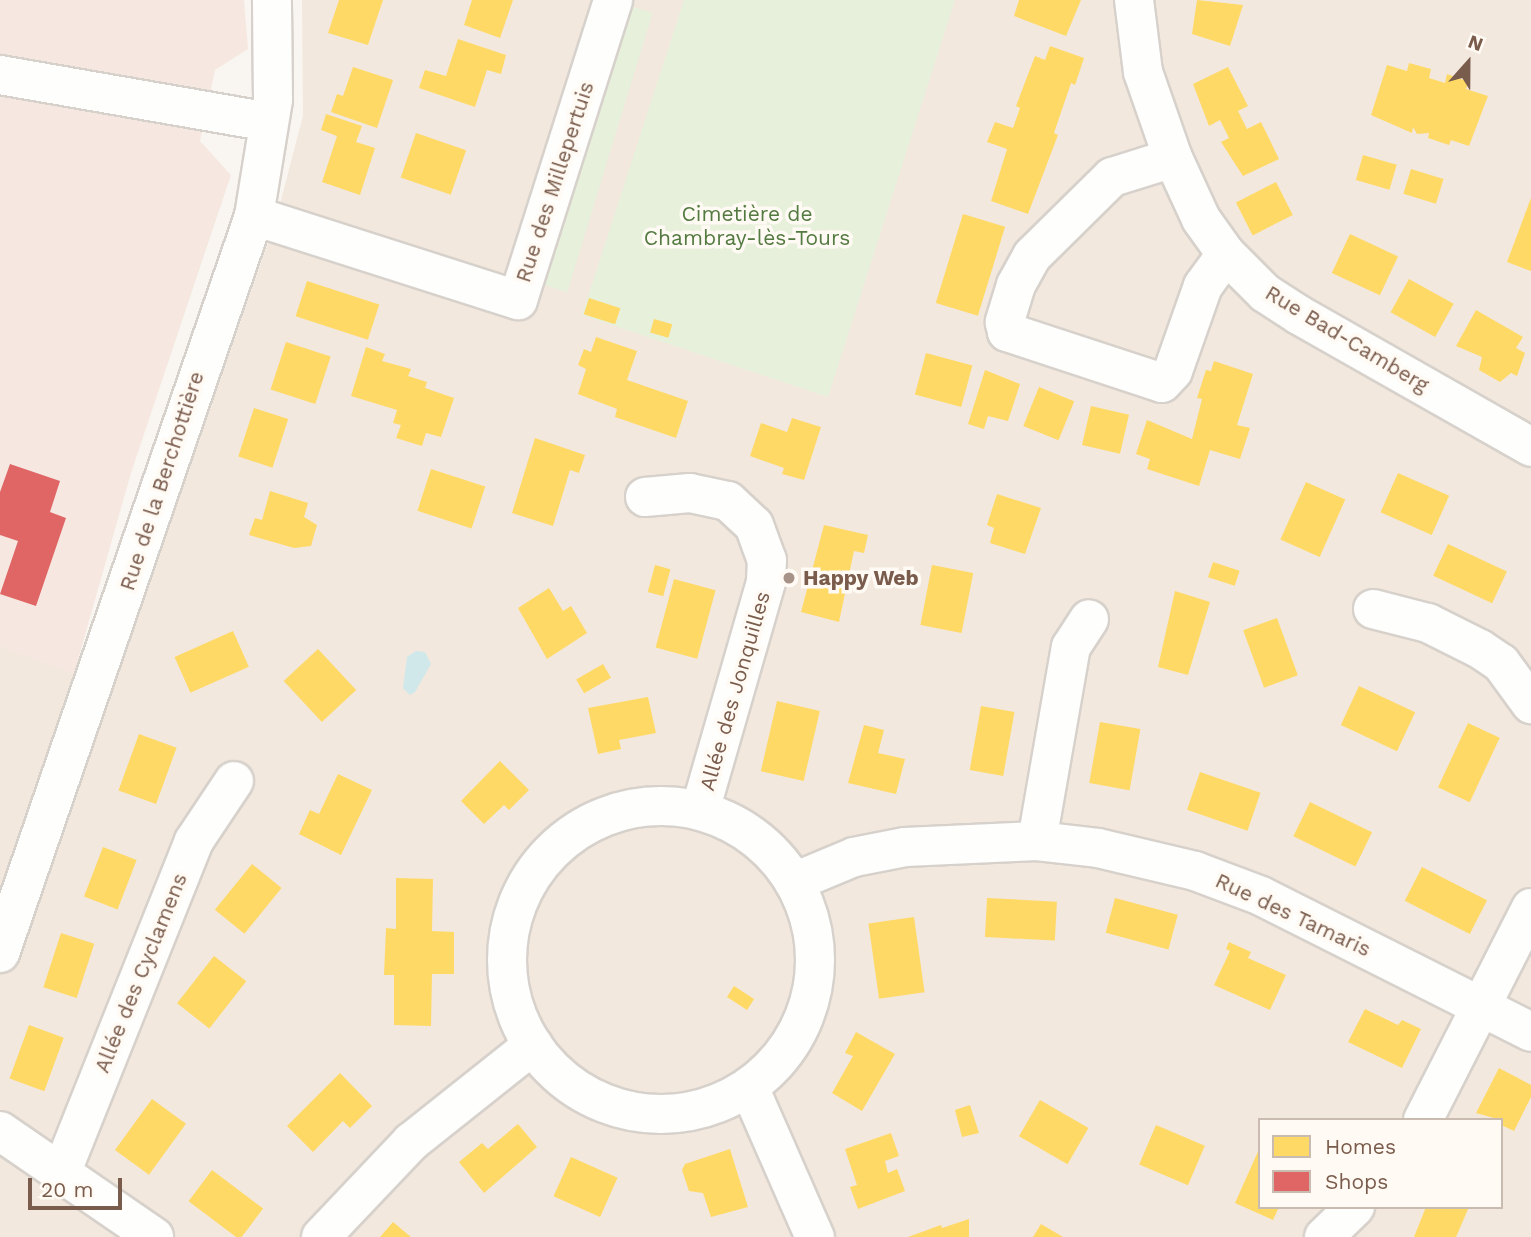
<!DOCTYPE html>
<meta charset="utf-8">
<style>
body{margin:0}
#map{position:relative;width:1531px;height:1237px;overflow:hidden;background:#f9f5f0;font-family:"Work Sans",sans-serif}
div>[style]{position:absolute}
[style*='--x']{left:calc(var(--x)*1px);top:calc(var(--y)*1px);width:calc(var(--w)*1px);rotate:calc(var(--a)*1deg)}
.residential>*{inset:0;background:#f2e8de}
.commercial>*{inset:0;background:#f6e8e1}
.green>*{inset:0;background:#e7f0db;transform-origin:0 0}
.water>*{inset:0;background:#d0e8ea}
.homes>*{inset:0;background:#ffd966;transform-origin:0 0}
.shops>*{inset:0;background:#e06666}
.roads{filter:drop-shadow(2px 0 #d7d1cb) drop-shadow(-2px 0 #d7d1cb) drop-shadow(0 2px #d7d1cb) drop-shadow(0 -2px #d7d1cb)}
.minor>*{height:38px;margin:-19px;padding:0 19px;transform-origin:19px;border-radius:19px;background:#fefefd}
.minor>.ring{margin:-19px;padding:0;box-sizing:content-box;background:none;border:38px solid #fefefd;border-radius:50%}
.dots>*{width:19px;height:19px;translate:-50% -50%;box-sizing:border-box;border:4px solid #fffaf3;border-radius:50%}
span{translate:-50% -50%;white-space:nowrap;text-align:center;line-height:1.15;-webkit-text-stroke:7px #fffaf3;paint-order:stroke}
.street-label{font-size:21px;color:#7a5c4d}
.park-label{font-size:21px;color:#537a41}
.poi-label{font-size:21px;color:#7a5c4d;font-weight:700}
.left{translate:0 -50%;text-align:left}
.legend{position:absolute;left:1258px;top:1118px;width:245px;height:91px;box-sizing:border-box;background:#fffaf3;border:2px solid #cabbb1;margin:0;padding:9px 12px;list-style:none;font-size:21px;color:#7a5c4d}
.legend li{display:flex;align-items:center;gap:14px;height:35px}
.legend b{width:35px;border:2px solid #cabbb1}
.north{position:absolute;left:1433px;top:28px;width:70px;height:70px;-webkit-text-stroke:5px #fffaf3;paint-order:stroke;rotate:21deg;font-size:19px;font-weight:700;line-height:28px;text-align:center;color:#7a5c4d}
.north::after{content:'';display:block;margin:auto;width:24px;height:32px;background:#7a5c4d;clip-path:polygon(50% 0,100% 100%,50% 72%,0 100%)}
.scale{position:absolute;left:28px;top:1178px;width:94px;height:32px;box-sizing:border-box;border:4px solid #7a5c4d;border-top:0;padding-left:9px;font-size:21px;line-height:24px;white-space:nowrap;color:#7a5c4d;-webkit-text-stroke:5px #fffaf3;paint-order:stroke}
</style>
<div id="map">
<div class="residential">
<i style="clip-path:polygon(evenodd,302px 0,1531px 0,1531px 1237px,0 1237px,0 646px,113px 687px,275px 223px,303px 116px,302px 0,1260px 1120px,1501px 1120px,1501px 1207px,1260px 1207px,1260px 1120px)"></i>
</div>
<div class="commercial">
<i style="clip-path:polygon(0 0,244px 0,248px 49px,215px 70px,200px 141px,231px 175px,131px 473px,74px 674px,0 646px)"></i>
</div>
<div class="green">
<i style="clip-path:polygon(684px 0,955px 0,828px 397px,582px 315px)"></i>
<i style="left:624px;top:4px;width:30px;height:292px;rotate:17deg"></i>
</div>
<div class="water">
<i style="clip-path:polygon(416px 651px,425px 652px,431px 664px,415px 692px,410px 695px,403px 688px,407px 657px)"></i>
</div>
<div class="homes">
<i style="clip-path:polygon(339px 0,383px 0,368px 45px,328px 33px)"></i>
<i style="clip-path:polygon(472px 0,513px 0,500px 38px,464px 25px)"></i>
<i style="clip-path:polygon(1019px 0,1081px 0,1066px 36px,1014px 16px)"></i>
<i style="clip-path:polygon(1197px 0,1243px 5px,1230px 46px,1192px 34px)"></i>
<i style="clip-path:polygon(458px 39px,506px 55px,501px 74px,487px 70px,475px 107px,419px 88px,425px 70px,446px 76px)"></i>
<i style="clip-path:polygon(1050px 46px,1084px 58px,1075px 85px,1071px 83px,1054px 133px,1058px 135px,1028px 214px,991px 201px,1007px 149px,987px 142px,995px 122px,1013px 128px,1020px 108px,1016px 106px,1035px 56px,1045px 60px)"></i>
<i style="clip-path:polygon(1409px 63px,1431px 69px,1429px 78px,1445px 83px,1447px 74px,1469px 82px,1466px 89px,1488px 96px,1469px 146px,1451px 140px,1449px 145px,1428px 138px,1429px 133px,1417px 134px,1413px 127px,1412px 133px,1371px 115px,1387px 65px,1407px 71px)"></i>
<i style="clip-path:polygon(353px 67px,393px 80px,377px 128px,331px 112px,337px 94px,343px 96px)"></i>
<i style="clip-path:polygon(1228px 67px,1248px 106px,1238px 111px,1247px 129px,1261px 122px,1279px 159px,1243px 176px,1221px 142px,1229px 138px,1220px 120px,1209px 126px,1193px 84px)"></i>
<i style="clip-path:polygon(326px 114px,362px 126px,356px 142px,375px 148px,360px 195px,322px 182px,337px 136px,321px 130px)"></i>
<i style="left:416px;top:133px;width:53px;height:47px;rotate:19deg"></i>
<i style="left:1363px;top:155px;width:35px;height:26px;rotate:16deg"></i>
<i style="left:1411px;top:169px;width:34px;height:26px;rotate:17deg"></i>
<i style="left:1276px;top:182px;width:37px;height:45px;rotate:63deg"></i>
<i style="clip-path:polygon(1531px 198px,1531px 271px,1507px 262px)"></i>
<i style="left:963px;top:214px;width:44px;height:93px;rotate:17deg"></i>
<i style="left:1350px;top:234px;width:53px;height:43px;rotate:25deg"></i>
<i style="left:1409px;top:279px;width:51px;height:38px;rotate:29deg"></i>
<i style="left:307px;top:281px;width:76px;height:37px;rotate:18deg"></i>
<i style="left:589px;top:298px;width:33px;height:17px;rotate:18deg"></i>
<i style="clip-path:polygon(1476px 310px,1523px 337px,1516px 348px,1525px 353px,1517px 376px,1511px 373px,1500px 382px,1479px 370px,1482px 357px,1456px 346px)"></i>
<i style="left:654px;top:319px;width:19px;height:14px;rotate:16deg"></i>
<i style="clip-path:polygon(596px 337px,637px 351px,627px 380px,688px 401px,676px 438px,615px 417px,617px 409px,578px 394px,586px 369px,578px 365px,584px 349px,591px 352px)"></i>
<i style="left:286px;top:342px;width:47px;height:50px;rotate:18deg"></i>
<i style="clip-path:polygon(366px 347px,385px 354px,382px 361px,411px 369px,408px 376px,427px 382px,425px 388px,454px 398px,441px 437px,426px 433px,422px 446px,396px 438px,401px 425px,393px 423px,397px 410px,351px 396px)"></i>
<i style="left:926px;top:353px;width:48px;height:43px;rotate:15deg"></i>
<i style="clip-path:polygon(1214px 361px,1253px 374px,1237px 425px,1250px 428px,1240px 459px,1210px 450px,1199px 486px,1147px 469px,1150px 459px,1136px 454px,1147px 420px,1192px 439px,1202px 399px,1197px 398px,1206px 370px,1211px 371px)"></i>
<i style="clip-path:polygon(985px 370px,1020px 384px,1008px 421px,988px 416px,984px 429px,968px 424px)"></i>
<i style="left:1039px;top:387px;width:38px;height:42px;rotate:22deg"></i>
<i style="left:1091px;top:406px;width:39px;height:40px;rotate:13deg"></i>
<i style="left:254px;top:408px;width:36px;height:51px;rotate:18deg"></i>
<i style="clip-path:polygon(792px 418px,821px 427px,804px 480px,782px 474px,784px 468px,750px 456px,761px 423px,787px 432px)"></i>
<i style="clip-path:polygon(535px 438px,585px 455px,579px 473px,570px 470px,553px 526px,512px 513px)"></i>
<i style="left:431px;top:469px;width:57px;height:44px;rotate:18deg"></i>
<i style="left:1398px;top:473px;width:56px;height:43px;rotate:24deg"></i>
<i style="left:1306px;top:482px;width:43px;height:63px;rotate:24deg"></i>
<i style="clip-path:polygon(270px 491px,308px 503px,304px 517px,317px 525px,311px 546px,294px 548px,249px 535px,255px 518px,262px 520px)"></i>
<i style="clip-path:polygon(997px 494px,1041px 508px,1025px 554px,990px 543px,994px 528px,987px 525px)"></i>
<i style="clip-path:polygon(824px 525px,868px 535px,864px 553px,854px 551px,839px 622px,801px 612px)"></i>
<i style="left:1448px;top:544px;width:65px;height:35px;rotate:25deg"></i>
<i style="left:1213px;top:562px;width:28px;height:16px;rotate:18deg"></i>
<i style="left:655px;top:565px;width:16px;height:28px;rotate:15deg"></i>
<i style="left:932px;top:565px;width:42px;height:61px;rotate:11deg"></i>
<i style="left:674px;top:579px;width:43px;height:71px;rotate:15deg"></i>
<i style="clip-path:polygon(549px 588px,563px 611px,571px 606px,587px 633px,547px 659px,518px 608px)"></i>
<i style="clip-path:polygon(1175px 591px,1210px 602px,1188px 675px,1158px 667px)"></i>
<i style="left:1277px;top:618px;width:61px;height:36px;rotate:70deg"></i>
<i style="left:233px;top:631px;width:39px;height:64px;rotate:66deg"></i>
<i style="left:318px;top:649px;width:56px;height:47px;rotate:47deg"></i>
<i style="left:603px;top:664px;width:16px;height:31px;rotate:60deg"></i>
<i style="left:1359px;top:686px;width:62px;height:43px;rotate:25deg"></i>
<i style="clip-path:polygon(648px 697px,656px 733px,619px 740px,621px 749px,598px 754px,588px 708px)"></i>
<i style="left:777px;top:701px;width:44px;height:72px;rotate:13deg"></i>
<i style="left:981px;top:706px;width:34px;height:65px;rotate:10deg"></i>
<i style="left:1100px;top:722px;width:41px;height:62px;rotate:10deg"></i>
<i style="left:1468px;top:723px;width:35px;height:71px;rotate:25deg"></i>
<i style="clip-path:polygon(864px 725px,884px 730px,878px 753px,905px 759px,896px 794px,848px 783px)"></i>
<i style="left:139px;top:734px;width:40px;height:60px;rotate:20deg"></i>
<i style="clip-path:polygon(500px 761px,529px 790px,509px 810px,504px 805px,484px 824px,461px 801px)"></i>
<i style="left:1200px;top:772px;width:64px;height:40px;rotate:19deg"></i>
<i style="clip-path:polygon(338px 774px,372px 790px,341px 855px,299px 834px,310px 810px,319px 814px)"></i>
<i style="left:1310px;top:802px;width:69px;height:38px;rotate:26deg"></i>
<i style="left:103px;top:847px;width:36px;height:53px;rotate:21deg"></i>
<i style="left:252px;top:864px;width:38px;height:59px;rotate:39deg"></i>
<i style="left:1422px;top:867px;width:73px;height:38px;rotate:27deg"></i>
<i style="clip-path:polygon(396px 878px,433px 879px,432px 931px,454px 932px,454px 974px,432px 974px,431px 1026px,394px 1025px,394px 975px,384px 975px,386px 928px,396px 929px)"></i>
<i style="left:987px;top:898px;width:70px;height:39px;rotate:3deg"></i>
<i style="left:1115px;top:898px;width:65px;height:36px;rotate:15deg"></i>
<i style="left:914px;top:917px;width:76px;height:46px;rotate:82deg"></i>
<i style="left:61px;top:933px;width:35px;height:57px;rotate:18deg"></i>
<i style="clip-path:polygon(1229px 942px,1251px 952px,1248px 958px,1286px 975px,1270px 1010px,1214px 985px,1230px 951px,1226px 949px)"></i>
<i style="left:214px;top:956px;width:41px;height:60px;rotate:38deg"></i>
<i style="left:734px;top:986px;width:24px;height:13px;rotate:33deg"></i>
<i style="clip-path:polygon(1365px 1009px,1398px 1025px,1402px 1020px,1421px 1029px,1402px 1068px,1348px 1042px)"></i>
<i style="left:29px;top:1025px;width:37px;height:57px;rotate:20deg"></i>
<i style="clip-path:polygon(856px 1032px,895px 1054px,862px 1111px,832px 1093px,853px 1056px,845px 1053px)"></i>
<i style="clip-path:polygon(1499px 1068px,1531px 1085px,1531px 1097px,1514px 1131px,1501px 1125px,1501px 1120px,1476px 1113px)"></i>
<i style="clip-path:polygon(340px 1073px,372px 1106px,350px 1128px,343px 1121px,313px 1152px,287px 1126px)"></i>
<i style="left:152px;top:1099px;width:42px;height:63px;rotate:36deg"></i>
<i style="left:1040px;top:1100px;width:56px;height:42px;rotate:30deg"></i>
<i style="clip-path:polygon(970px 1105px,979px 1133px,962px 1137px,955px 1110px)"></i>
<i style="clip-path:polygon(518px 1124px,537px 1147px,484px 1193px,459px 1162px,482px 1143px,488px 1149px)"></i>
<i style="left:1156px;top:1125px;width:53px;height:43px;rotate:23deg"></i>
<i style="clip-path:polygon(891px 1133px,899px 1156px,885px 1161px,888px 1173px,897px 1169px,905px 1191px,858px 1209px,850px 1187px,857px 1185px,845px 1149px)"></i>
<i style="clip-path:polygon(1260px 1147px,1260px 1207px,1279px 1207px,1273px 1220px,1235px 1203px)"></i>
<i style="clip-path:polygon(730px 1149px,748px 1207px,711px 1217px,703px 1193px,689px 1191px,682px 1170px,685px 1164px)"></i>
<i style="left:571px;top:1157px;width:51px;height:43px;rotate:24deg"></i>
<i style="left:212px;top:1170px;width:64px;height:39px;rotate:37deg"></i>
<i style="clip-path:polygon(1426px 1207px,1469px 1207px,1456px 1237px,1414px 1237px)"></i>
<i style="clip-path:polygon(969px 1219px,969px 1237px,908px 1237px,941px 1225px,942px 1228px)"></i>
<i style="clip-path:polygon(393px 1222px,411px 1237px,380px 1237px)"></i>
<i style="clip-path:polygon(1041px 1224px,1063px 1237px,1033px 1237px)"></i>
</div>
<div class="shops">
<i style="clip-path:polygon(10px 464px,60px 481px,50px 512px,66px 518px,36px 606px,0 594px,18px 541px,0 535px,0 492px)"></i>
</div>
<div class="roads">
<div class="minor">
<i style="--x:1134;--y:0;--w:73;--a:82.9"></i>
<i style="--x:1143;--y:72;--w:91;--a:70.8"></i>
<i style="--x:1173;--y:158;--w:67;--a:65.3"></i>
<i style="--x:1201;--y:219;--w:43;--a:54.5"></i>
<i style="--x:1226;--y:254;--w:55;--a:45"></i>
<i style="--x:1265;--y:293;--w:40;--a:32.9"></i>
<i style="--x:1299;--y:315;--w:267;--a:29.6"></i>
<i style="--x:0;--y:75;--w:255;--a:9.9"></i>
<i style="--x:1173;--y:158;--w:64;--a:162.7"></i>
<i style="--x:1112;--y:177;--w:112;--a:135.4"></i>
<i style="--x:1032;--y:256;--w:33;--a:119"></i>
<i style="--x:1016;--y:285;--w:39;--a:107"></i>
<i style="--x:1005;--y:322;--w:10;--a:79"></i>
<i style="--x:1007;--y:332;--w:163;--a:18.2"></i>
<i style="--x:1162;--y:383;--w:16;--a:-47"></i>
<i style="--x:1173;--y:371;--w:90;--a:-70.6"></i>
<i style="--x:1203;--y:286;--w:39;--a:-54"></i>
<i style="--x:254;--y:216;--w:277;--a:17.7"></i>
<i style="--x:518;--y:300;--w:315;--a:-72.4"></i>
<i style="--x:645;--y:497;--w:45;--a:-5.1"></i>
<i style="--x:690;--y:493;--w:39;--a:12"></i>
<i style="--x:728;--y:501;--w:35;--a:43"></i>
<i style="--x:754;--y:525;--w:37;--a:70"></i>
<i style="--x:767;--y:560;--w:22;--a:93"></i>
<i style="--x:766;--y:582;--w:238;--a:106.1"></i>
<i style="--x:1373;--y:609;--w:57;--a:14.3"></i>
<i style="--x:1428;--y:623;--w:58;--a:26.6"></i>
<i style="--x:1480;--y:649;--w:25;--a:34"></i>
<i style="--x:1501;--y:663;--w:51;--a:53.8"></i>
<i class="ring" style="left:507px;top:806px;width:270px;height:270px"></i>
<i style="--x:1037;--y:841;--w:197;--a:-80.1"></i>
<i style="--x:1071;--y:647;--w:33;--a:-57"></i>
<i style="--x:794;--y:882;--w:65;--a:-22.6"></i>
<i style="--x:854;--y:857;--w:52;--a:-11.1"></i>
<i style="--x:905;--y:847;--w:132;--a:-2.6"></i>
<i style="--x:1037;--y:841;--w:61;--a:6.5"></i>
<i style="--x:1098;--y:848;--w:100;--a:13.3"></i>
<i style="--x:1195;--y:871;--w:71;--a:20.7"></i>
<i style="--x:1261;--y:896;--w:302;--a:26.7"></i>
<i style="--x:0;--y:953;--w:780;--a:-70.98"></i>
<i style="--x:254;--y:216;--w:118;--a:-80.7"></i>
<i style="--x:273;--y:100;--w:100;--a:-90.6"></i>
<i style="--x:749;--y:1087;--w:164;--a:66.3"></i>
<i style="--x:1423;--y:1120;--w:238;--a:-63"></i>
<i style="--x:0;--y:1131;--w:187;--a:34.5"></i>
<i style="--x:62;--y:1171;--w:355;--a:-68.2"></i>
<i style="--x:194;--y:841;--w:72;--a:-56.3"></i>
<i style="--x:321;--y:1237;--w:131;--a:-46.5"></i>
<i style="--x:411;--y:1142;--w:156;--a:-38.5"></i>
<i style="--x:1324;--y:1237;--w:43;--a:-44.1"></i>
</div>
</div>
<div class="dots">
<i style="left:789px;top:578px;background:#a69286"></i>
</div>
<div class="street-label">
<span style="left:555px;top:182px;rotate:-72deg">Rue des Millepertuis</span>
<span style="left:1347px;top:339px;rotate:31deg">Rue Bad-Camberg</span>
<span style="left:162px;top:481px;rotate:-72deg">Rue de la Berchottière</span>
<span style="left:735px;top:691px;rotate:-74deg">Allée des Jonquilles</span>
<span style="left:1293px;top:915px;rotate:25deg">Rue des Tamaris</span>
<span style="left:141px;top:973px;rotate:-68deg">Allée des Cyclamens</span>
</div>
<div class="park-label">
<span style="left:747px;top:226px">Cimetière de<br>Chambray-lès-Tours</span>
</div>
<div class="poi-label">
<span class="left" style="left:803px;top:578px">Happy Web</span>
</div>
<ul class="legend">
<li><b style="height:19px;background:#ffd966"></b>Homes</li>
<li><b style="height:19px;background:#e06666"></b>Shops</li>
</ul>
<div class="north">N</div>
<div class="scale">20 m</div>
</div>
